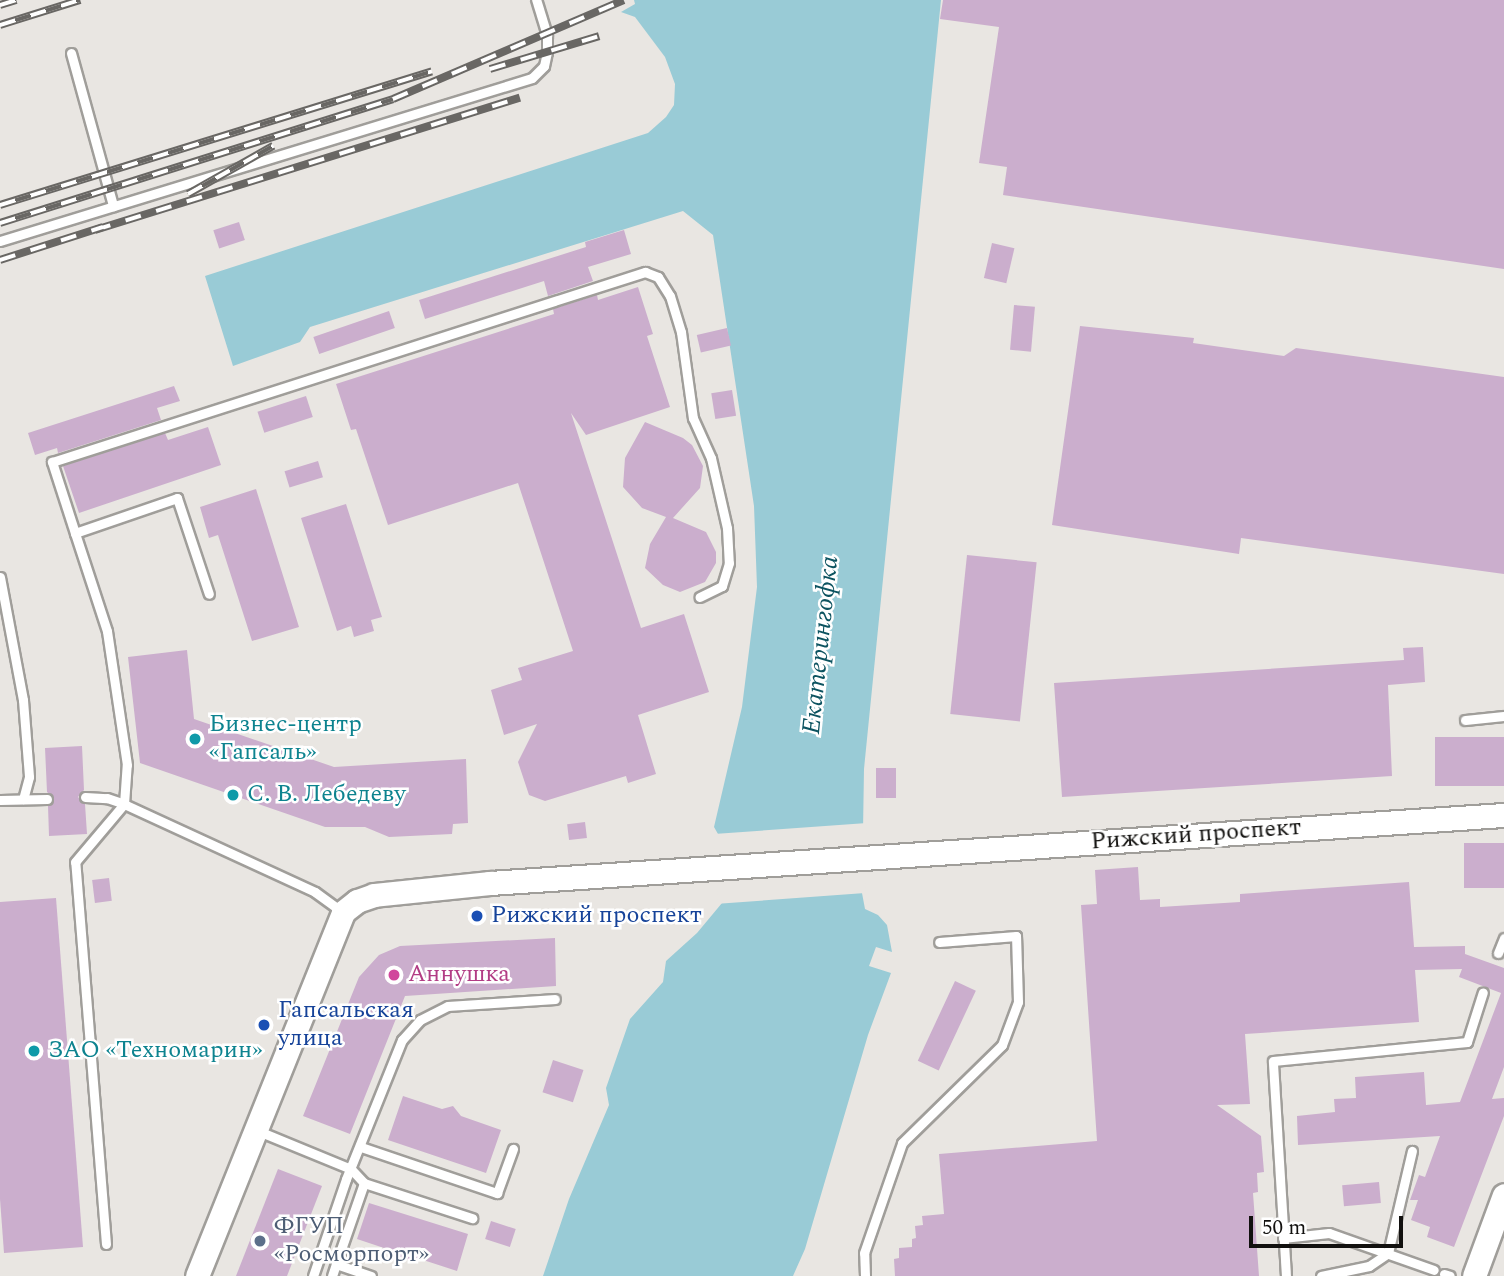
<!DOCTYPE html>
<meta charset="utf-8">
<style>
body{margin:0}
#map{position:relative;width:1504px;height:1276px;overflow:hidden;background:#e9e6e2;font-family:Spectral,serif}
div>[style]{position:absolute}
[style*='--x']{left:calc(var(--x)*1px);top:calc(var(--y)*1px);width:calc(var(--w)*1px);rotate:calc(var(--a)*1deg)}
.water>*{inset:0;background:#99cbd6}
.pier>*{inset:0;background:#e9e6e2}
.building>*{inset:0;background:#cbaecd;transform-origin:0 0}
.roads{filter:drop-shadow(2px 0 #a09e9a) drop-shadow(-2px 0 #a09e9a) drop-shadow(0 2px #a09e9a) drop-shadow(0 -2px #a09e9a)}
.service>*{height:9px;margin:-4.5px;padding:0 4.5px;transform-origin:4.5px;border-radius:4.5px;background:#fff}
.tertiary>*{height:23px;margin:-11.5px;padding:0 11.5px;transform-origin:11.5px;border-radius:11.5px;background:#fff}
.rail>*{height:8px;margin-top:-4px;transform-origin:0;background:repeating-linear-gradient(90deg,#fff 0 16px,#696764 0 32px);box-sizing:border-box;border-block:2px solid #696764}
.dots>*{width:19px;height:19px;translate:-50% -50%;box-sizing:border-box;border:4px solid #fff;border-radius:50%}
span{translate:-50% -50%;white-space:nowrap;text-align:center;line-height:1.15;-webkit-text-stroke:5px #fff;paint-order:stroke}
.culture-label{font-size:24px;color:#0d838f}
.left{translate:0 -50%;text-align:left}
.street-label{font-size:24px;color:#12110f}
.transit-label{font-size:24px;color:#164399}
.hotel-label{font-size:24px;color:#b23c85}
.service-label{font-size:24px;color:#4e5e75}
.water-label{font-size:26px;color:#0c5360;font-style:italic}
.scale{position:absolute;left:1249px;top:1216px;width:154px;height:32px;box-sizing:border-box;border:4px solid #12110f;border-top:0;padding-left:9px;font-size:21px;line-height:24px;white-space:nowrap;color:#12110f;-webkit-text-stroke:5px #fff;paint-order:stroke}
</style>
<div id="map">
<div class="water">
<i style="clip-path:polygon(634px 0,941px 0,864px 769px,862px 893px,865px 909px,878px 915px,887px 925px,892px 952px,876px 947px,869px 966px,891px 973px,868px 1035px,805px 1249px,793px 1276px,543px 1276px,569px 1199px,609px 1105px,606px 1088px,630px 1019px,663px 982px,666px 961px,697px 933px,722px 903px,718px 834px,714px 827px,742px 707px,757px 587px,754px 506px,713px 235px,683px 211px,310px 327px,300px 342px,233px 366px,205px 276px,648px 133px,666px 117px,674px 105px,675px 84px,665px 57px,635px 17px,621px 12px,635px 4px)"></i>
</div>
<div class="pier">
<i style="clip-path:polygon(867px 823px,865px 893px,715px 904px,718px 901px,714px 834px)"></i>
</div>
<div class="building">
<i style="clip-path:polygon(943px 0,1504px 0,1504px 269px,1003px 195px,1007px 167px,979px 163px,999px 27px,940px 19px)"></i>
<i style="left:239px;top:222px;width:19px;height:27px;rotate:72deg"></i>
<i style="clip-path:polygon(624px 230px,631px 254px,588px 267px,593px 281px,548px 296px,544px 281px,425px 319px,419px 300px,586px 247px,585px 242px)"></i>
<i style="left:992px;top:243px;width:23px;height:36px;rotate:13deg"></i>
<i style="clip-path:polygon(638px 287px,653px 334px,647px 336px,670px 407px,586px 435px,571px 413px,641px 628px,684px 614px,709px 692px,638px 715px,656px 774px,628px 783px,626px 776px,545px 801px,529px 795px,518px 762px,537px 724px,504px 735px,491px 690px,522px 680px,518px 668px,573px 651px,518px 483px,388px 525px,356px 429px,351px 430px,336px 384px,554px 314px,553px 309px,597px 295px,598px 300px)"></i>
<i style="left:1014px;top:305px;width:21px;height:45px;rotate:5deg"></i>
<i style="left:389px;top:311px;width:18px;height:80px;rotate:71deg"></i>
<i style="clip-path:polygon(1080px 326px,1194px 338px,1193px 343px,1284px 356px,1296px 348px,1504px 377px,1504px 574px,1241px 538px,1239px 554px,1052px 525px)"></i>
<i style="left:727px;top:328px;width:18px;height:31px;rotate:77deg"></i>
<i style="clip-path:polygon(174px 386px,180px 401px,157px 408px,161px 420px,58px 453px,57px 448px,35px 455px,28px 433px)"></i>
<i style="left:732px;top:390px;width:26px;height:21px;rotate:81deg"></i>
<i style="left:306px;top:396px;width:22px;height:51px;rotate:72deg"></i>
<i style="clip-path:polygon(645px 422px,683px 438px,692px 445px,703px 466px,700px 488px,673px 518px,706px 532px,716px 552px,716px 563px,705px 582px,680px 592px,663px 585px,645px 568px,650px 544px,666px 517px,642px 508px,623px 487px,625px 458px)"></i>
<i style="clip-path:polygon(208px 427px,221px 465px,79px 513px,63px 466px,165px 433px,168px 440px)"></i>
<i style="left:318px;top:461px;width:17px;height:35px;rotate:73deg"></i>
<i style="clip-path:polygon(256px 489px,299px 627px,252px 641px,218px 535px,209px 538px,200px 507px)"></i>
<i style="clip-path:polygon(346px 504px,382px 617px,371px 620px,374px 631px,354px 637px,351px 626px,337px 631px,301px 518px)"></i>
<i style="left:967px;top:555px;width:70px;height:160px;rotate:6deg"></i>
<i style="clip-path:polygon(1423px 647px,1425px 682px,1388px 685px,1392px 776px,1062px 797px,1054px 683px,1404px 660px,1403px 648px)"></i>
<i style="clip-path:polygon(187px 650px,194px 719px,334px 767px,466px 759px,468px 823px,453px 824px,452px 834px,389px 837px,365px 827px,325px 827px,140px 763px,128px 657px)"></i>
<i style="left:1504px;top:737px;width:49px;height:69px;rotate:90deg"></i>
<i style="clip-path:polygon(82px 746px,84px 790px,78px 797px,85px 804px,87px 834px,49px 836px,48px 806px,54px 798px,47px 792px,45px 748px)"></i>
<i style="left:876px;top:768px;width:20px;height:30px"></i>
<i style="left:585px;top:822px;width:16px;height:18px;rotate:83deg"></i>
<i style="left:1504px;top:843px;width:45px;height:40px;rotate:90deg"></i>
<i style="clip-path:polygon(1138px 867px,1140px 900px,1160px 899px,1160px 907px,1240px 902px,1240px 894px,1409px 882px,1414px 947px,1465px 946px,1465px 954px,1504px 968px,1504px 1067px,1492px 1099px,1504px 1098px,1504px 1116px,1454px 1247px,1427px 1237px,1430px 1227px,1411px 1220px,1418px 1200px,1410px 1200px,1419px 1175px,1425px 1177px,1440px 1136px,1298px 1145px,1297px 1116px,1335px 1112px,1334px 1099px,1356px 1098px,1355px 1077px,1424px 1072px,1426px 1105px,1460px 1102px,1501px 993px,1459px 977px,1462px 969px,1415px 970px,1419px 1022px,1245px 1034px,1250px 1104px,1217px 1105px,1261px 1136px,1264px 1172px,1257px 1173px,1258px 1192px,1253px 1193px,1259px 1276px,895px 1276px,894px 1259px,899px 1258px,899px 1248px,912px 1247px,912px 1239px,916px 1238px,915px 1226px,923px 1225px,922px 1216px,944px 1214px,939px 1154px,1097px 1141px,1081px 905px,1097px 904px,1095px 870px)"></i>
<i style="left:109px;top:878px;width:23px;height:17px;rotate:83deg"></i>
<i style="clip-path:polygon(56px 898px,83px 1247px,4px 1253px,0 1199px,0 902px)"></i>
<i style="clip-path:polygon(555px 938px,556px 986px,405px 996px,350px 1134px,303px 1116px,359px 977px,379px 955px,400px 946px)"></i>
<i style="left:955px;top:981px;width:23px;height:88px;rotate:25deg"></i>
<i style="left:553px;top:1060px;width:32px;height:34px;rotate:18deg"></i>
<i style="clip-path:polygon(403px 1096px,442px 1109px,453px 1106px,461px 1116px,501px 1130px,486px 1173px,388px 1140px)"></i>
<i style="clip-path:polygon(278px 1169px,322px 1186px,287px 1276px,236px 1276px)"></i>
<i style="left:1379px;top:1182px;width:21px;height:37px;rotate:85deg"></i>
<i style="clip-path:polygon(369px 1203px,468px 1234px,457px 1271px,414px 1257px,413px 1261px,398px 1257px,399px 1253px,357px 1239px)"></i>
<i style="left:491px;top:1221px;width:26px;height:19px;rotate:18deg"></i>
</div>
<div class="roads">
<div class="service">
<i style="--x:71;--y:53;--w:159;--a:74.6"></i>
<i style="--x:0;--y:241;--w:556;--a:-17.03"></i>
<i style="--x:532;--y:78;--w:17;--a:-45"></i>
<i style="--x:544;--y:66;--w:14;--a:-78"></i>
<i style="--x:547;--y:52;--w:17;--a:-90"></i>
<i style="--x:547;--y:35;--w:37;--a:-107"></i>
<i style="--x:75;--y:533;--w:75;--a:-107.9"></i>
<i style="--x:52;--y:462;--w:623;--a:-17.77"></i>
<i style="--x:645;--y:272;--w:14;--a:21"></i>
<i style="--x:658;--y:277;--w:22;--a:58"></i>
<i style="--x:670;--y:296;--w:38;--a:73"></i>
<i style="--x:681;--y:332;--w:87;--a:82.1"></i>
<i style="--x:693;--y:418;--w:44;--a:65.8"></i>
<i style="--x:711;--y:458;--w:72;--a:77.1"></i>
<i style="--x:727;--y:528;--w:35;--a:87"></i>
<i style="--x:729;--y:563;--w:24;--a:107"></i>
<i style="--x:722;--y:586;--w:25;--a:154"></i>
<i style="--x:0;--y:577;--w:125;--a:79.4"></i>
<i style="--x:23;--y:700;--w:77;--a:85.5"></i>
<i style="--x:29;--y:777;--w:23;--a:105"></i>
<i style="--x:1465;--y:720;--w:39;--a:-6"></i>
<i style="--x:85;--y:797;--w:22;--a:3"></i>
<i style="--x:107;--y:798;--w:18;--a:19"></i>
<i style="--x:124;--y:804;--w:210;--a:24.7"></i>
<i style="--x:315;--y:892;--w:32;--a:36"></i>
<i style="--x:0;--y:800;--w:47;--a:-1.2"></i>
<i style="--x:1498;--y:953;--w:16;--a:-68"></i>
<i style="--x:256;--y:1130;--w:103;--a:22.3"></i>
<i style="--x:351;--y:1169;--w:19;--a:47"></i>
<i style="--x:364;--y:1183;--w:114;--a:18"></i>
<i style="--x:361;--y:1147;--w:144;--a:18.7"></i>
<i style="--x:497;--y:1193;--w:47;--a:-70"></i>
<i style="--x:364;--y:1183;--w:86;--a:109.1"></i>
<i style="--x:336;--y:1264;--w:37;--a:19"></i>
<i style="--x:1283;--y:1238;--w:46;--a:-6.2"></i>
<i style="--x:1329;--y:1233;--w:111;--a:19.4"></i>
<i style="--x:106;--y:1244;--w:383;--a:-94.6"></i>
<i style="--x:75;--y:862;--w:76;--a:-49.8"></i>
<i style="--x:124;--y:804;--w:39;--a:-86"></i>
<i style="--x:127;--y:765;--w:135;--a:-98.5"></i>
<i style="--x:107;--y:631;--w:103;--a:-108.1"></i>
<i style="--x:75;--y:533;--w:108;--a:-18.9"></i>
<i style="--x:177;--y:498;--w:101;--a:71.6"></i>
<i style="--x:1444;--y:1274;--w:6;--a:18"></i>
<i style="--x:313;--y:1276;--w:102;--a:-71.2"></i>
<i style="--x:346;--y:1179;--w:150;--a:-68.1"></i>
<i style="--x:402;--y:1040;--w:27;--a:-48"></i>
<i style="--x:420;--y:1020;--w:31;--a:-27"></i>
<i style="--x:448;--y:1006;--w:107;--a:-3.7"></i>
<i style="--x:332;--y:1276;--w:13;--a:-72"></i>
<i style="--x:865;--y:1276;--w:23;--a:-92"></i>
<i style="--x:864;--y:1253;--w:116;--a:-70.9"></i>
<i style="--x:902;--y:1143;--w:140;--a:-44.4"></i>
<i style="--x:1002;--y:1045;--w:46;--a:-69.6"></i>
<i style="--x:1018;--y:1002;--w:66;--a:-91.7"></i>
<i style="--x:1016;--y:936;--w:77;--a:175.5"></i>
<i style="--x:1286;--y:1276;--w:215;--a:-93.5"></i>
<i style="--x:1273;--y:1061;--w:195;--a:-5.6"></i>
<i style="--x:1467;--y:1042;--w:52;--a:-72.3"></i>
<i style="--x:1321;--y:1276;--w:49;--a:-11.8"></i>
<i style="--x:1369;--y:1266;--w:23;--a:-34"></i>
<i style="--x:1388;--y:1253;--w:105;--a:-76.8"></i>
</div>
<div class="tertiary">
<i style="--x:197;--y:1276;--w:392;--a:-68.1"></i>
<i style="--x:343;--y:912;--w:18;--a:-38"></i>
<i style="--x:357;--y:901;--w:18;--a:-19"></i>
<i style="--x:374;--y:895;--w:117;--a:-5.9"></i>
<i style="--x:490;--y:883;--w:1016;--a:-3.84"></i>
<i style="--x:1474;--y:1276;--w:86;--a:-69.7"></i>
</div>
</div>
<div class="rail">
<i style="--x:0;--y:5;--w:17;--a:-17"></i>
<i style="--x:0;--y:25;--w:84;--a:-17.4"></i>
<i style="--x:490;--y:69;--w:114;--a:-16.8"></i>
<i style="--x:188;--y:194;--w:98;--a:-29.5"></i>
<i style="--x:0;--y:205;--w:452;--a:-17.2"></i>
<i style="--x:0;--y:223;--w:412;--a:-17.5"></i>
<i style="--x:393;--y:99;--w:251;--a:-23.2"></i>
<i style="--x:95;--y:230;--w:445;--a:-17.3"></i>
<i style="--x:0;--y:260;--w:108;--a:-17.8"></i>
</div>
<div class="dots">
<i style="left:195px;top:739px;background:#0f9aa8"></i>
<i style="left:233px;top:795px;background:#0f9aa8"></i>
<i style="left:477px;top:916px;background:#1a4fb4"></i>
<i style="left:394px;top:975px;background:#d1479c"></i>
<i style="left:264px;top:1025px;background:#1a4fb4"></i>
<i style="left:34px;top:1051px;background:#0f9aa8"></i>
<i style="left:260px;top:1241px;background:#5c6f8a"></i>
</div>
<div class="culture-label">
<span class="left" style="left:209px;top:739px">Бизнес-центр<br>«Гапсаль»</span>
<span class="left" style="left:247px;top:795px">С. В. Лебедеву</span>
<span class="left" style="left:48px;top:1051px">ЗАО «Техномарин»</span>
</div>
<div class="street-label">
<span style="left:1196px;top:835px;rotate:-4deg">Рижский проспект</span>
</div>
<div class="transit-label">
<span class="left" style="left:491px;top:916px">Рижский проспект</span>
<span class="left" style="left:278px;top:1025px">Гапсальская<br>улица</span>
</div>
<div class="hotel-label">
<span class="left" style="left:408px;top:975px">Аннушка</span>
</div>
<div class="service-label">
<span class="left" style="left:274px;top:1241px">ФГУП<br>«Росморпорт»</span>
</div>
<div class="water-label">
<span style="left:821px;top:645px;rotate:-84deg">Екатерингофка</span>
</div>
<div class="scale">50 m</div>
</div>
